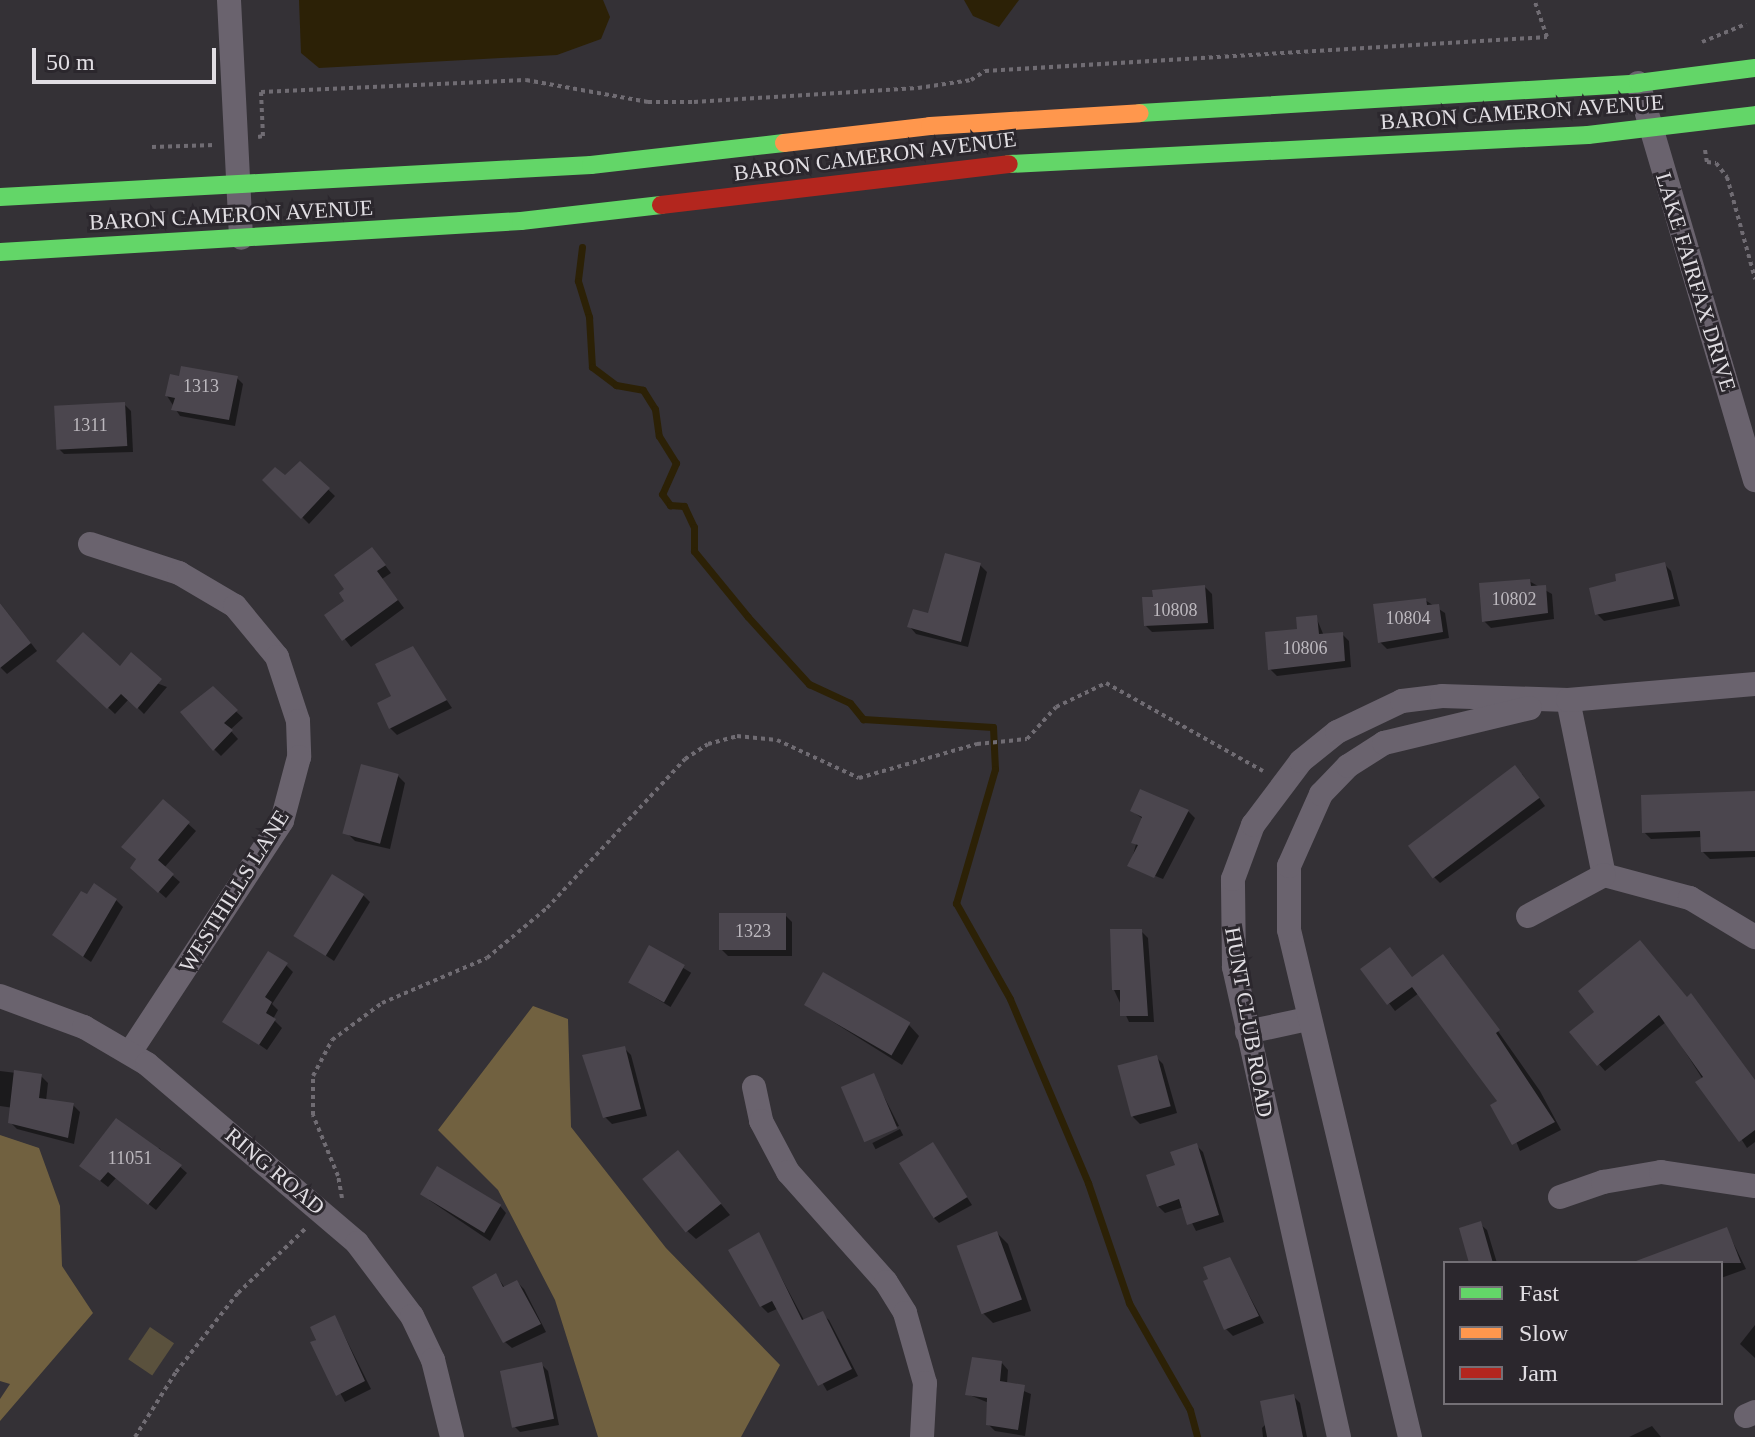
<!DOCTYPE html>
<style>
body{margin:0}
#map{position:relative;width:1755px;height:1437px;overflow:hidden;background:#343136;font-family:"Times New Roman",serif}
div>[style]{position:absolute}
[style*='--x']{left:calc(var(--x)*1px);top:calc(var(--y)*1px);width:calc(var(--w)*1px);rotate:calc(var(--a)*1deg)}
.green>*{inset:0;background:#5a513d;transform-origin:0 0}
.forest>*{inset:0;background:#716140}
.water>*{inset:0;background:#2c2106}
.shadow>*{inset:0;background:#0007;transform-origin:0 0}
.stream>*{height:7px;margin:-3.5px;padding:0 3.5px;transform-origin:3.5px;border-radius:3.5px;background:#2c2106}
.building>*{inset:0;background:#4b464e;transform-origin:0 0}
.path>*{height:4px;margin-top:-2px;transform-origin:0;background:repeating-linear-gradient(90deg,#706c73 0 4px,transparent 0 8px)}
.street>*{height:24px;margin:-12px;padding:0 12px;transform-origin:12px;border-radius:12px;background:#6a636e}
.fast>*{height:18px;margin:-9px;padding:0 9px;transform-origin:9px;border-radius:9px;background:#63d668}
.slow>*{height:18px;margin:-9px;padding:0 9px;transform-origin:9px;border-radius:9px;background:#ff974d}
.jam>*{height:18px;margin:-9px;padding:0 9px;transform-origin:9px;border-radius:9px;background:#b3261e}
span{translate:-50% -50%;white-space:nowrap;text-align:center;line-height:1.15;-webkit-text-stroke:6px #2b272d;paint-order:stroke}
.number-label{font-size:18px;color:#bcb8be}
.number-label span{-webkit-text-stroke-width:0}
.street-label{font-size:22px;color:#e1dee3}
.legend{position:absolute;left:1443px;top:1261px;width:280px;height:144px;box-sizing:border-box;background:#2b272d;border:2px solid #747076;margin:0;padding:10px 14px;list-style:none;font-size:24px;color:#e1dee3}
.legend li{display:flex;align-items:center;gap:16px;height:40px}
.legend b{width:40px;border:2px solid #747076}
.scale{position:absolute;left:32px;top:48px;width:184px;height:36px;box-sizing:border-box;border:4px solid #e1dee3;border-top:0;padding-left:10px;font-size:24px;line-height:28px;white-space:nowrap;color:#e1dee3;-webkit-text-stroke:6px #2b272d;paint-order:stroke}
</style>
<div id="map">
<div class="green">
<i style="left:150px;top:1327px;width:29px;height:39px;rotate:34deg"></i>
</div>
<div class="forest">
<i style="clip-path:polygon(533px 1006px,568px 1019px,571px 1127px,666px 1248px,780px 1365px,741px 1437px,598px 1437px,555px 1300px,498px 1190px,438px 1130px)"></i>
<i style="clip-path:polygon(0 1135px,39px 1148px,60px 1206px,62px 1266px,93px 1313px,0 1421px,0 1399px,10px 1384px,0 1381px)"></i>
</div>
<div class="water">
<i style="clip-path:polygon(299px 0,603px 0,610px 17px,601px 39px,557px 55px,319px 68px,301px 53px)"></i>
<i style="clip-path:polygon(964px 0,1019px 0,999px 27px,973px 16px)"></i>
</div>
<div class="shadow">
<i style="clip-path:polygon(237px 378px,243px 384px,235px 426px,180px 416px,167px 396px)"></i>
<i style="clip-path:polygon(124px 404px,131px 411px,133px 452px,64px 454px,57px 447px)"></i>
<i style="clip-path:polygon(300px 463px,335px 496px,309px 524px,265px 480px,285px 478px)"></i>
<i style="clip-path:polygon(378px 556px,391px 573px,382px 579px,404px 608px,351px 647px,327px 616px,347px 602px)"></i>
<i style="clip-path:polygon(1664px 564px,1671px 571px,1680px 606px,1604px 621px,1597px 614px,1618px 582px)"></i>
<i style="clip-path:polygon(980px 565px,987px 572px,968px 647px,916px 634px,910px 627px,930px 616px)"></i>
<i style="clip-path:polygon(1529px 581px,1552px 594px,1554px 619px,1491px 628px,1484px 621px)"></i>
<i style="clip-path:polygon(1205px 587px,1212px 594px,1214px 629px,1152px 632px,1145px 625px)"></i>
<i style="clip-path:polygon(1425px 600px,1445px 613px,1449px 638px,1387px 649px,1380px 642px)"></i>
<i style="clip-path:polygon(0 603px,37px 651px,7px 674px,0 667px)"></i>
<i style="clip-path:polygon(1316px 617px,1324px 636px,1342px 634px,1349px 641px,1351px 667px,1277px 676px,1270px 669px)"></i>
<i style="clip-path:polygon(412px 649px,452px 708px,397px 735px,390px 728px,394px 697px)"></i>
<i style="clip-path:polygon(59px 661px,120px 669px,167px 687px,144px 714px,129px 699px,115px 714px)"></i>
<i style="clip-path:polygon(212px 689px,243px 718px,230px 730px,238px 739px,221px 756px,214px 749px)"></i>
<i style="clip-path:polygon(1522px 774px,1545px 806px,1440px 883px,1433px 876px)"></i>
<i style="clip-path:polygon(398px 776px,405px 783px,390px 849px,355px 841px,348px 834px)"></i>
<i style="clip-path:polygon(1755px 793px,1755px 857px,1710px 859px,1703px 852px,1702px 837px,1651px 839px,1644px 832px)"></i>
<i style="clip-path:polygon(163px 801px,196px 831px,164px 868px,180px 882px,166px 898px,132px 868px)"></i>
<i style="clip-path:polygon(1132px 811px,1188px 811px,1195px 818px,1163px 879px,1130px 866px,1143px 819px)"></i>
<i style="clip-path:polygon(363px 895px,370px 902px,334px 961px,297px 936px)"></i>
<i style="clip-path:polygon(87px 897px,116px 900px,123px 907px,91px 962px,61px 941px)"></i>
<i style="clip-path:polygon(785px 915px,792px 922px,792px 956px,728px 956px,721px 949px)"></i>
<i style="clip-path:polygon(1141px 931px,1148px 938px,1154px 1022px,1129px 1022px,1114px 990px)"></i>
<i style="left:650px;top:948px;width:48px;height:40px;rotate:31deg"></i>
<i style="clip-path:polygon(1450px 963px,1540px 1091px,1561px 1130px,1520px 1151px,1500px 1102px,1419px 993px,1395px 1011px,1363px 969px,1413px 979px)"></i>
<i style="clip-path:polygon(286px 965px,293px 972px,272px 1004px,278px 1010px,273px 1019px,282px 1028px,267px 1050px,225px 1021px)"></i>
<i style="clip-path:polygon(1687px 999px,1755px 1081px,1755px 1142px,1747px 1148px,1666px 1022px,1605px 1071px,1572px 1033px)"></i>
<i style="clip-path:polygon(806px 1005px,909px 1025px,919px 1036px,902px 1065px)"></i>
<i style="clip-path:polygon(624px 1048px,631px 1055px,647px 1116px,612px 1124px,605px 1117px)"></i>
<i style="clip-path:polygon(1156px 1057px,1163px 1064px,1177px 1113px,1140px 1124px,1133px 1117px)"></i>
<i style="clip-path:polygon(0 1071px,41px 1076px,48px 1083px,46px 1101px,73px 1105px,80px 1112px,74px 1144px,17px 1129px,10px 1122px,14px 1108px,0 1106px)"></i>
<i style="clip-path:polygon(873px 1075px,899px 1126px,869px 1138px)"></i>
<i style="left:900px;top:1129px;width:7px;height:31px;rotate:63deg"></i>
<i style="clip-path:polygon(933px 1144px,972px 1205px,939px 1223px,932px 1216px)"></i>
<i style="clip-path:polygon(1196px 1145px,1203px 1152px,1224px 1222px,1196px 1231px,1184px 1207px,1165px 1213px,1158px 1206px,1177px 1167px)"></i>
<i style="clip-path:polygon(159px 1148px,187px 1173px,156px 1210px,116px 1178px,108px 1187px,89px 1172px)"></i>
<i style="clip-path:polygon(678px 1152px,730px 1215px,696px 1239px,685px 1229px)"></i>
<i style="clip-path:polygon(429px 1200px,500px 1206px,506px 1213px,490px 1241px)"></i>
<i style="clip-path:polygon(1480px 1224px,1487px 1230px,1497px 1263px,1465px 1263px,1470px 1262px)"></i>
<i style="clip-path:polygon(1727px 1230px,1746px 1269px,1721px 1278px,1721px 1263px,1635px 1263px)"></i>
<i style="clip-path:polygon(997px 1233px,1008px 1244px,1031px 1311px,993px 1323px,982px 1312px)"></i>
<i style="clip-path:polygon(758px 1234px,805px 1322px,822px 1314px,829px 1320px,858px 1376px,827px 1391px,779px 1308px,768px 1313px,761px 1306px)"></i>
<i style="clip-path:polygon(1230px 1260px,1264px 1323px,1233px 1336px,1226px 1329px)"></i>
<i style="clip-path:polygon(496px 1275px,505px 1288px,517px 1282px,524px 1289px,546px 1332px,512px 1348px,505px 1342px)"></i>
<i style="clip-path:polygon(335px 1317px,371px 1389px,345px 1402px,313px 1343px)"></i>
<i style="clip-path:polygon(1755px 1325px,1755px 1358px,1740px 1344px)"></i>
<i style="clip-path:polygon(1002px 1363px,1008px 1370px,1007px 1384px,1031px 1394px,1025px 1436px,995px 1431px,988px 1424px,989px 1403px,967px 1394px)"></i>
<i style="clip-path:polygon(541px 1364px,548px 1371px,559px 1425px,520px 1432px,513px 1425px)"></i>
<i style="clip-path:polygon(1293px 1396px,1300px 1403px,1307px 1437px,1263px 1437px,1262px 1428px)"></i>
<i style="clip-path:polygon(1652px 1426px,1661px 1437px,1629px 1437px)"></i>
</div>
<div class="stream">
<i style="--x:582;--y:247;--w:34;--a:97"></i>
<i style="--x:578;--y:281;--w:38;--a:73"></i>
<i style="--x:589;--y:317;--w:50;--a:86.6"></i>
<i style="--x:592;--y:367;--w:30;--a:37"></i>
<i style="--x:616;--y:385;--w:27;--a:10"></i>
<i style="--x:643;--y:390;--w:22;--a:58"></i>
<i style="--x:655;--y:409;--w:27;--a:82"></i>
<i style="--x:659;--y:436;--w:32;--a:58"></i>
<i style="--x:676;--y:463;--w:34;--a:114"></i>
<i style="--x:662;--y:494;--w:14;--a:54"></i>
<i style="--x:670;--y:505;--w:14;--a:4"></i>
<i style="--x:684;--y:506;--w:23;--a:65"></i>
<i style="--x:694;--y:527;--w:24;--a:90"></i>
<i style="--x:694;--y:551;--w:85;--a:50.7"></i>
<i style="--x:748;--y:617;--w:91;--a:47.7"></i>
<i style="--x:809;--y:684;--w:45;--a:24.9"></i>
<i style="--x:850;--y:703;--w:21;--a:51"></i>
<i style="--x:863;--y:719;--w:130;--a:3.5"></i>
<i style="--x:993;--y:727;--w:42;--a:87.3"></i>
<i style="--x:995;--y:769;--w:140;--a:106.2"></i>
<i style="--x:956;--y:903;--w:110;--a:60.6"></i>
<i style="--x:1010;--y:999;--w:200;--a:67"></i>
<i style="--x:1088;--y:1183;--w:127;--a:71.1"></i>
<i style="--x:1129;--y:1303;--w:123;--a:60.3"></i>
<i style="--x:1190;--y:1410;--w:28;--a:75"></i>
</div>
<div class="building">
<i style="clip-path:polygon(181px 366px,238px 376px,229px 420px,171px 410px,175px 398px,165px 396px,170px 374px,179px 376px)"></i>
<i style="left:125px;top:402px;width:44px;height:71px;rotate:87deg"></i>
<i style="clip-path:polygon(300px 461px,330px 488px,301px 519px,262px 480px,275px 467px,285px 475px)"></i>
<i style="clip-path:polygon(372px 547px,386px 565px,377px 571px,398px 600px,342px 641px,324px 615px,344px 601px,339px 593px,344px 589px,334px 575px)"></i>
<i style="clip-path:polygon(945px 553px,981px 563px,961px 642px,907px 627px,913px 609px,928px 613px)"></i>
<i style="clip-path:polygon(1665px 562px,1674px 599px,1595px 615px,1589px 588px,1616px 581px,1615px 574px)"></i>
<i style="clip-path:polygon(1530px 579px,1531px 586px,1546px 585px,1548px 613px,1482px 622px,1479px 583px)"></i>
<i style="clip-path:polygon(1205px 585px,1208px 623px,1144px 626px,1142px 597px,1153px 597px,1152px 590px)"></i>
<i style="clip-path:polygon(1426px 598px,1427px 605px,1439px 604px,1443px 632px,1378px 643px,1373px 604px)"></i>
<i style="clip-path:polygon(0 603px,31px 643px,0 668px)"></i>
<i style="clip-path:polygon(1317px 615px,1319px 634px,1343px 632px,1345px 661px,1268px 670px,1265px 632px,1297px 629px,1296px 617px)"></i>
<i style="clip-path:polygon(83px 632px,120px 666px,131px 652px,162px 679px,137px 709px,121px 694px,107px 709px,56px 661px)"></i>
<i style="clip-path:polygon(413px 646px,447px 700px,389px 729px,377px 703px,391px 696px,375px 664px)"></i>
<i style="clip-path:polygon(213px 686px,238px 710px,224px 723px,233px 730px,213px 751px,180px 712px)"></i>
<i style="left:361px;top:764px;width:39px;height:72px;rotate:15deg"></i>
<i style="left:1515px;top:765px;width:41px;height:134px;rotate:53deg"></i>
<i style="clip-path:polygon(1140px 789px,1189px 810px,1154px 878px,1127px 866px,1138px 845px,1131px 843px,1142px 817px,1130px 811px)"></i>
<i style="clip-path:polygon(1755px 791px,1755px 851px,1701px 852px,1700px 831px,1642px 833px,1641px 795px)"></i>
<i style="clip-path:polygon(163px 799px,190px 822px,158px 860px,174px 874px,158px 893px,130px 868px,136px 859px,121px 847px)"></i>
<i style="left:332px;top:874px;width:38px;height:73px;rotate:32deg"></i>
<i style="clip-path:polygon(94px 883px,117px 899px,83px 957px,52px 935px,81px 891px,87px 894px)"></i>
<i style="left:719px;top:913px;width:67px;height:37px"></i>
<i style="clip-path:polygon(1110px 929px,1142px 929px,1148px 1016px,1120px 1016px,1120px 990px,1112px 990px)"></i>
<i style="clip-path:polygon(1640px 940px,1687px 997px,1691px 993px,1755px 1080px,1755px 1130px,1739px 1142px,1695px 1082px,1703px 1077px,1659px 1015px,1597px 1066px,1569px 1032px,1594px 1012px,1578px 991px)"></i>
<i style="left:649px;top:945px;width:41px;height:43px;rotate:29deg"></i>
<i style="clip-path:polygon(1390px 947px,1412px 977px,1443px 954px,1500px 1030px,1496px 1033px,1555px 1122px,1512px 1145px,1490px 1105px,1497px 1101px,1412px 987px,1387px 1005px,1360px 969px)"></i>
<i style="clip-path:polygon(268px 951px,288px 963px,265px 997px,272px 1002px,266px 1013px,276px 1019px,259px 1045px,222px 1022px)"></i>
<i style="left:823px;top:972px;width:101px;height:38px;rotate:30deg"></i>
<i style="clip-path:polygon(625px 1046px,641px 1109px,603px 1118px,582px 1055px)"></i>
<i style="left:1157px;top:1055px;width:53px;height:41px;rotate:75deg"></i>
<i style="clip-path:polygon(14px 1070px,42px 1074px,39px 1098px,74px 1103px,68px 1138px,8px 1123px)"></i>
<i style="left:874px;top:1073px;width:60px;height:36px;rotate:67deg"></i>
<i style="clip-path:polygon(116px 1118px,182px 1165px,148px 1205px,108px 1172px,100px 1181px,79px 1166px)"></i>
<i style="left:933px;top:1142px;width:65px;height:40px;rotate:58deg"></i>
<i style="clip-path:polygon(1197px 1143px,1219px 1215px,1187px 1225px,1179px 1199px,1157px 1207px,1146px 1175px,1175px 1165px,1170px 1152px)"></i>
<i style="left:678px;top:1150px;width:69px;height:46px;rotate:51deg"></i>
<i style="left:437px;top:1166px;width:75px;height:33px;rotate:31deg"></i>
<i style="clip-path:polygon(1481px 1221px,1493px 1263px,1469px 1263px,1459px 1228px)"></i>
<i style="clip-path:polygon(1727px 1227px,1741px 1263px,1636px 1263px,1636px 1261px)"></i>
<i style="left:997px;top:1231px;width:73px;height:43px;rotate:70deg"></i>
<i style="clip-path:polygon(759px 1232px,802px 1320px,823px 1311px,852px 1369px,818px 1386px,772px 1301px,760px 1307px,728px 1250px)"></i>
<i style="clip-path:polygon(1230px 1257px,1259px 1316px,1224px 1330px,1203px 1281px,1208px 1279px,1203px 1267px)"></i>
<i style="clip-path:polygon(496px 1273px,503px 1287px,517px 1280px,541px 1324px,503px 1343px,472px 1287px)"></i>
<i style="clip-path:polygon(335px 1315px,365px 1381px,336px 1396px,310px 1342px,316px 1340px,310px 1327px)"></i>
<i style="clip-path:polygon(972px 1357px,1002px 1361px,1000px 1381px,1025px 1385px,1018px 1430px,986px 1425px,987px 1398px,965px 1395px)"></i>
<i style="left:542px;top:1362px;width:58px;height:43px;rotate:78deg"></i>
<i style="clip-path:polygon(1294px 1394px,1303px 1437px,1267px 1437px,1260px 1401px)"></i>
</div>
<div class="path">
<i style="--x:1702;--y:42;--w:48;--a:-22.2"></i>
<i style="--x:258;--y:137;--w:5;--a:-11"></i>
<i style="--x:263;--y:136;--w:44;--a:-92.6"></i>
<i style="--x:261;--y:92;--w:265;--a:-2.6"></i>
<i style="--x:526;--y:80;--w:124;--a:10.2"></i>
<i style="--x:648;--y:102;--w:46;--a:0"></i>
<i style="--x:694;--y:102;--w:224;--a:-3.6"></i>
<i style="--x:918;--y:88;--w:54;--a:-8.6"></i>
<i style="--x:971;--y:80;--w:17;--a:-33"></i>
<i style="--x:985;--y:71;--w:563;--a:-3.46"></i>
<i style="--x:1547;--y:37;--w:39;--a:-109"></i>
<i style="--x:152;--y:147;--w:63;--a:-1.8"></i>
<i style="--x:1705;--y:150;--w:12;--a:81"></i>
<i style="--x:1707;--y:162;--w:9;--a:6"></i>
<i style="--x:1716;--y:163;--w:18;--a:52"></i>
<i style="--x:1727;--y:177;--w:106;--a:74.6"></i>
<i style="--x:342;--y:1198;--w:22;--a:-100"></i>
<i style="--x:338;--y:1176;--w:66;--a:-112.3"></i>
<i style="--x:313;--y:1115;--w:39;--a:-90"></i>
<i style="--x:313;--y:1076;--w:41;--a:-62.2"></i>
<i style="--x:332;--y:1040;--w:62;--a:-36.5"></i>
<i style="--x:382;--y:1003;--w:114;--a:-23.2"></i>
<i style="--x:487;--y:958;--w:78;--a:-39.8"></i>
<i style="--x:547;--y:908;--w:203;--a:-47.2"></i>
<i style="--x:685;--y:759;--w:27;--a:-33"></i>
<i style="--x:708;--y:744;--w:30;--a:-15"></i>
<i style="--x:737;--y:736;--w:40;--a:5.7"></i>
<i style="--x:777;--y:740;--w:90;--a:24.9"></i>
<i style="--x:859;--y:778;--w:123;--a:-16.1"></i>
<i style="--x:977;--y:744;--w:50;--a:-5.7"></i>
<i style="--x:1027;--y:739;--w:43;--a:-47.8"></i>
<i style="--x:1056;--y:707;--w:55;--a:-25.6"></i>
<i style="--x:1106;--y:683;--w:180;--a:29.3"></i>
<i style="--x:135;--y:1437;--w:77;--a:-57.8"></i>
<i style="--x:176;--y:1372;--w:100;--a:-51.9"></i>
<i style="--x:238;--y:1293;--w:93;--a:-43.7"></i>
</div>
<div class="street">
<i style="--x:229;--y:0;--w:238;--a:87.1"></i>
<i style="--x:1638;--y:83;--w:414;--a:73.6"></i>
<i style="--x:90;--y:544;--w:94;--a:18"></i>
<i style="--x:179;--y:573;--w:65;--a:30.5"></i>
<i style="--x:235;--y:606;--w:66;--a:50.5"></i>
<i style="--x:277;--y:657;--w:67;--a:71.8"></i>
<i style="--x:298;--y:721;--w:36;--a:88"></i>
<i style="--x:299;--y:757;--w:66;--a:104.9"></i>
<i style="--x:282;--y:821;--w:277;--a:123.3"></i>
<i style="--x:1568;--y:700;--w:179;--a:78.4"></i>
<i style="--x:1604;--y:875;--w:89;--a:15"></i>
<i style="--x:1690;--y:898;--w:76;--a:31"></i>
<i style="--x:1528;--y:916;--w:86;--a:-28.3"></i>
<i style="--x:0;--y:996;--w:90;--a:20.3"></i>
<i style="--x:84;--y:1027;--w:73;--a:30.4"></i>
<i style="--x:147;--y:1064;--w:276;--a:40.4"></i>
<i style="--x:357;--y:1243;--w:91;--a:53"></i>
<i style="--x:412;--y:1316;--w:49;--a:64.5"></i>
<i style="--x:433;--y:1360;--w:79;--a:76.1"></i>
<i style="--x:1247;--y:1032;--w:62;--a:-12"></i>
<i style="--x:754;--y:1087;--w:35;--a:78"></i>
<i style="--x:761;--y:1121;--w:58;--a:62.1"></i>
<i style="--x:788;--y:1172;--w:147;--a:48.3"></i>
<i style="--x:886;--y:1282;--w:36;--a:58"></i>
<i style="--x:905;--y:1313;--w:73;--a:74.1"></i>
<i style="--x:925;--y:1383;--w:54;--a:93.2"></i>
<i style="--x:1560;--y:1197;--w:46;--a:-19.2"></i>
<i style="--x:1603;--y:1182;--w:59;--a:-9.8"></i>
<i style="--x:1661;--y:1172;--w:95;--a:8.5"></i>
<i style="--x:1746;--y:1416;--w:10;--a:-24"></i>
<i style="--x:1339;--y:1437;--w:482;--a:-102.6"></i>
<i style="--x:1234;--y:967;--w:88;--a:-90.7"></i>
<i style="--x:1233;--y:879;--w:58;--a:-69.7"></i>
<i style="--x:1253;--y:825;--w:80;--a:-53.1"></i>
<i style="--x:1301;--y:761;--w:46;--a:-38.9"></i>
<i style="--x:1337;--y:732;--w:72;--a:-25.5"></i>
<i style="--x:1402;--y:701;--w:40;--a:-7.1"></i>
<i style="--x:1442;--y:696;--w:126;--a:1.8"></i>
<i style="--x:1568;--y:700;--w:188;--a:-4.9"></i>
<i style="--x:1410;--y:1437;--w:521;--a:-103.42"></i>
<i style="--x:1289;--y:930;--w:64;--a:-90"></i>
<i style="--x:1289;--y:866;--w:79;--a:-66"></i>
<i style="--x:1321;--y:794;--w:39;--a:-46"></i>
<i style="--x:1348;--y:766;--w:43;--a:-32.6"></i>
<i style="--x:1384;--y:743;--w:150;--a:-13.5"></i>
</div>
<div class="fast">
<i style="--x:1140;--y:113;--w:499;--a:-3.4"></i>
<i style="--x:1638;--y:83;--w:118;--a:-7.3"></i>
<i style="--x:1009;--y:164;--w:580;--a:-2.87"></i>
<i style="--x:1588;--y:135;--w:168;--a:-6.8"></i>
<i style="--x:0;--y:197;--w:592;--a:-3.1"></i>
<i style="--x:591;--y:165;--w:194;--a:-6.5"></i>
<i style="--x:0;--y:252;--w:522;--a:-3.41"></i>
<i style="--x:521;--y:221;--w:141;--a:-6.5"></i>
</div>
<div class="slow">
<i style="--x:784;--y:143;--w:147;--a:-6.6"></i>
<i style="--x:930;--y:126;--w:210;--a:-3.5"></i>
</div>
<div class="jam">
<i style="--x:661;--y:205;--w:350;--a:-6.7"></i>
</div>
<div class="number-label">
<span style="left:201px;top:386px">1313</span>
<span style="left:90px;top:425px">1311</span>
<span style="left:1514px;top:599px">10802</span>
<span style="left:1175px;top:610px">10808</span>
<span style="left:1408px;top:618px">10804</span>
<span style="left:1305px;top:648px">10806</span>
<span style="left:753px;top:931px">1323</span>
<span style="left:130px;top:1158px">11051</span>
</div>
<div class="street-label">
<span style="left:1522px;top:112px;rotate:-4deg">BARON CAMERON AVENUE</span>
<span style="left:875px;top:156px;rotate:-7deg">BARON CAMERON AVENUE</span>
<span style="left:231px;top:215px;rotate:-3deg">BARON CAMERON AVENUE</span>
<span style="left:1696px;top:282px;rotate:73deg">LAKE FAIRFAX DRIVE</span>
<span style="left:234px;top:891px;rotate:-58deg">WESTHILLS LANE</span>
<span style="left:1249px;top:1022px;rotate:80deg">HUNT CLUB ROAD</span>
<span style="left:275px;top:1171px;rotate:40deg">RING ROAD</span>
</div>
<ul class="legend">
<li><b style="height:10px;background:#63d668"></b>Fast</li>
<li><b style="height:10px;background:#ff974d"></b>Slow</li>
<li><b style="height:10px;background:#b3261e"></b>Jam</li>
</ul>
<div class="scale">50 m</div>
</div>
